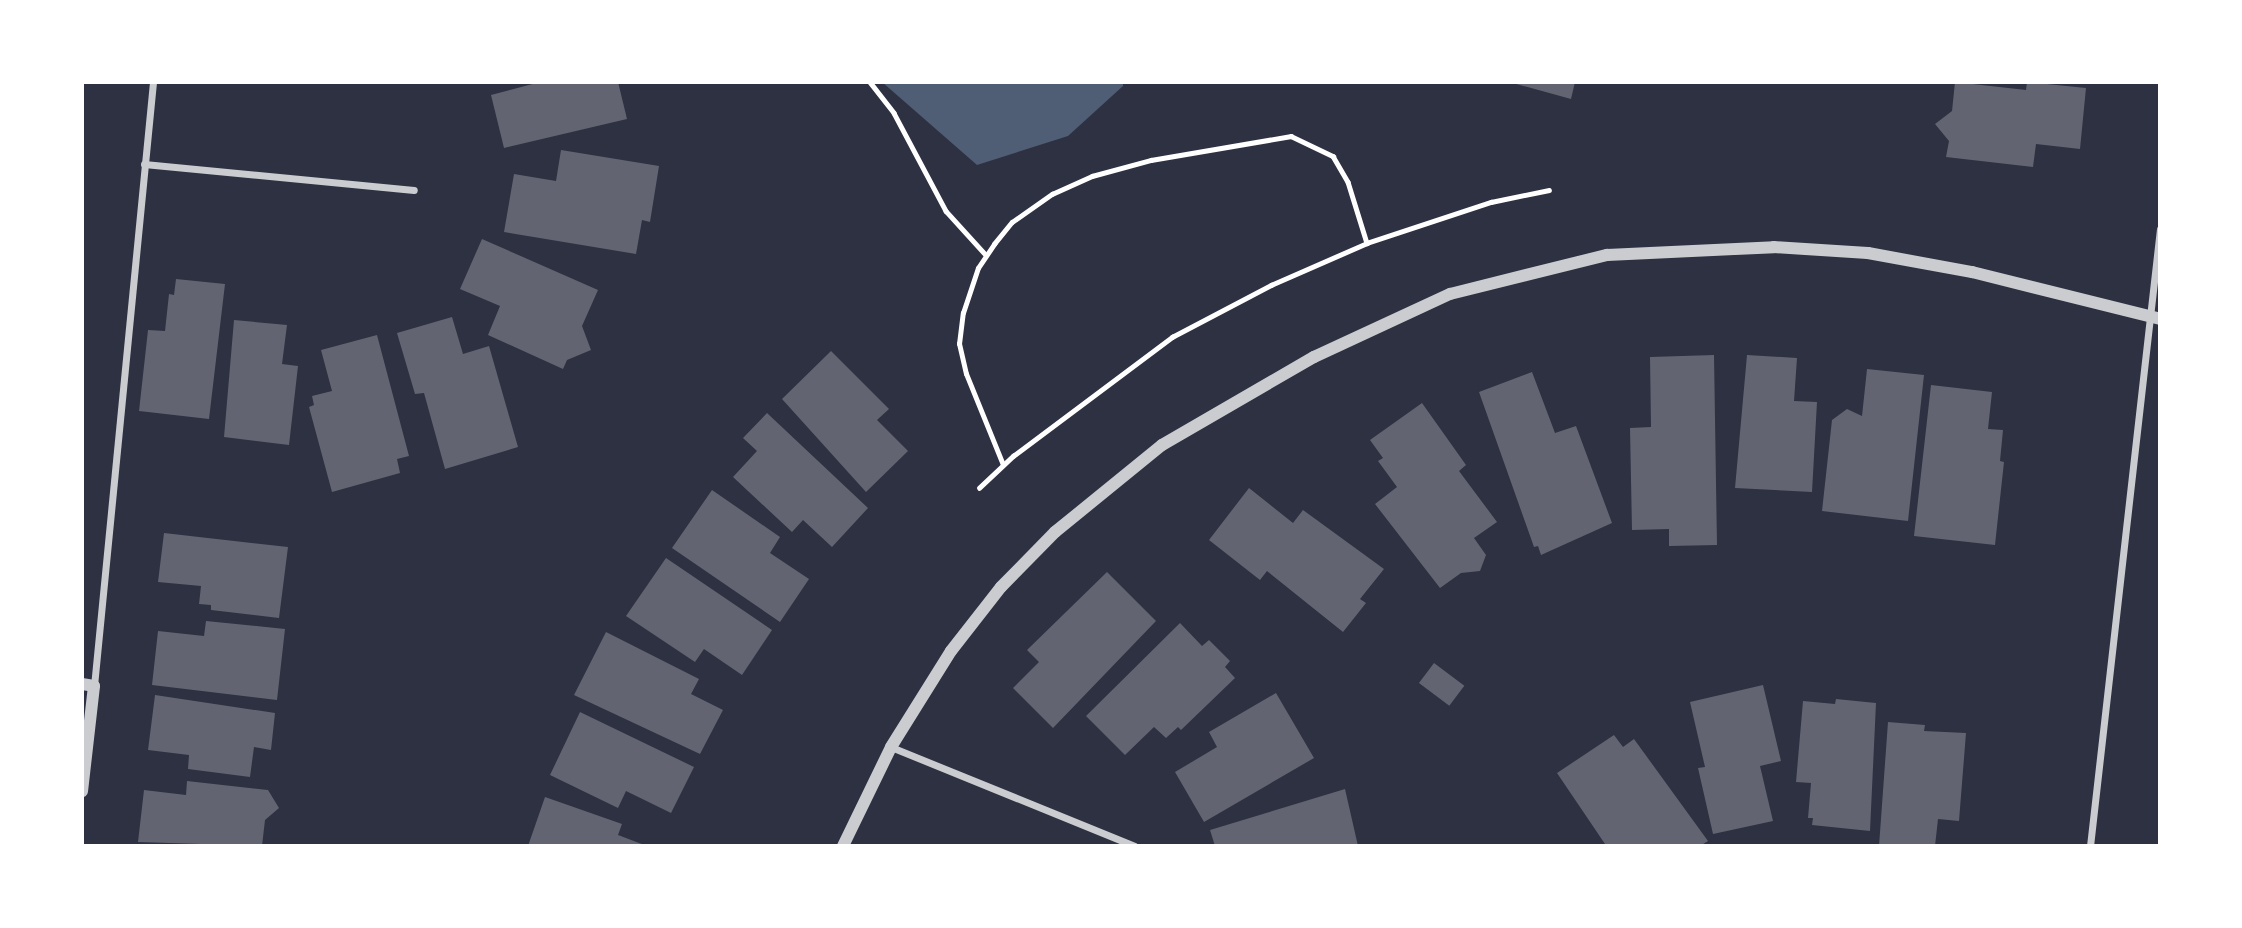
<!DOCTYPE html>
<style>
body{margin:0}
#map{position:relative;width:2242px;height:928px;overflow:hidden;background:#2d3142;font-family:"PT Sans Narrow",sans-serif}
div>[style]{position:absolute}
[style*='--x']{left:calc(var(--x)*1px);top:calc(var(--y)*1px);width:calc(var(--w)*1px);rotate:calc(var(--a)*1deg)}
.water>*{inset:0;background:#4f5d75}
.building>*{inset:0;background:#626471;transform-origin:0 0}
.path>*{height:4.5px;margin:-2.25px;padding:0 2.25px;transform-origin:2.25px;border-radius:2.25px;background:#fff}
.minor>*{height:7px;margin:-3.5px;padding:0 3.5px;transform-origin:3.5px;border-radius:3.5px;background:#caccd0}
.tertiary>*{height:12px;margin:-6px;padding:0 6px;transform-origin:6px;border-radius:6px;background:#caccd0}
span{translate:-50% -50%;white-space:nowrap;text-align:center;line-height:1.15;-webkit-text-stroke:5px #fff;paint-order:stroke}
.frame{position:absolute;inset:0;border:84px solid #fff;pointer-events:none}
</style>
<div id="map">
<div class="water">
<i style="clip-path:polygon(882px 82px,1123px 82px,1123px 86px,1068px 136px,977px 165px)"></i>
</div>
<div class="building">
<i style="clip-path:polygon(540px 82px,618px 82px,627px 119px,504px 148px,491px 95px)"></i>
<i style="clip-path:polygon(1509px 82px,1575px 82px,1571px 99px)"></i>
<i style="clip-path:polygon(1955px 82px,2026px 90px,2027px 82px,2086px 88px,2080px 149px,2036px 144px,2033px 167px,1946px 157px,1949px 141px,1935px 124px,1952px 111px)"></i>
<i style="clip-path:polygon(561px 150px,659px 166px,650px 222px,642px 220px,636px 254px,504px 232px,514px 174px,556px 181px)"></i>
<i style="clip-path:polygon(482px 239px,598px 290px,582px 326px,591px 350px,567px 360px,563px 369px,488px 335px,500px 306px,460px 289px)"></i>
<i style="clip-path:polygon(176px 279px,225px 284px,209px 419px,139px 411px,148px 330px,165px 331px,169px 294px,174px 295px)"></i>
<i style="clip-path:polygon(452px 317px,463px 354px,489px 346px,518px 447px,445px 469px,424px 393px,415px 394px,397px 333px)"></i>
<i style="clip-path:polygon(234px 320px,287px 325px,282px 364px,298px 366px,289px 445px,224px 437px)"></i>
<i style="clip-path:polygon(377px 335px,409px 456px,397px 459px,400px 473px,332px 492px,309px 407px,314px 405px,312px 396px,332px 391px,321px 350px)"></i>
<i style="clip-path:polygon(831px 351px,889px 409px,877px 420px,908px 451px,866px 492px,782px 399px)"></i>
<i style="clip-path:polygon(1714px 355px,1717px 545px,1669px 546px,1669px 529px,1632px 530px,1630px 428px,1651px 427px,1650px 357px)"></i>
<i style="clip-path:polygon(1747px 355px,1797px 358px,1794px 401px,1817px 402px,1812px 492px,1735px 488px)"></i>
<i style="clip-path:polygon(1867px 369px,1924px 375px,1908px 521px,1822px 511px,1832px 420px,1847px 409px,1862px 416px)"></i>
<i style="clip-path:polygon(1532px 372px,1555px 433px,1576px 426px,1612px 523px,1541px 555px,1538px 546px,1534px 547px,1479px 392px)"></i>
<i style="clip-path:polygon(1931px 385px,1992px 392px,1988px 429px,2003px 430px,2000px 461px,2004px 462px,1995px 545px,1914px 536px)"></i>
<i style="clip-path:polygon(1422px 403px,1466px 465px,1459px 471px,1497px 522px,1474px 538px,1486px 555px,1480px 571px,1461px 573px,1440px 588px,1375px 504px,1397px 487px,1378px 461px,1383px 458px,1370px 440px)"></i>
<i style="clip-path:polygon(767px 413px,868px 508px,832px 547px,803px 520px,792px 532px,733px 477px,757px 451px,743px 438px)"></i>
<i style="clip-path:polygon(1249px 488px,1293px 523px,1303px 510px,1384px 569px,1360px 599px,1366px 603px,1343px 632px,1267px 571px,1260px 580px,1209px 540px)"></i>
<i style="clip-path:polygon(712px 490px,780px 537px,770px 553px,809px 579px,780px 622px,672px 548px)"></i>
<i style="clip-path:polygon(164px 533px,288px 547px,279px 618px,211px 610px,211px 605px,199px 604px,201px 586px,158px 582px)"></i>
<i style="clip-path:polygon(666px 558px,772px 630px,742px 675px,704px 649px,695px 662px,626px 616px)"></i>
<i style="clip-path:polygon(1107px 572px,1156px 621px,1053px 728px,1013px 688px,1039px 662px,1027px 650px)"></i>
<i style="clip-path:polygon(206px 621px,285px 629px,277px 700px,152px 685px,158px 631px,204px 636px)"></i>
<i style="clip-path:polygon(1180px 623px,1202px 646px,1209px 640px,1230px 661px,1225px 667px,1235px 678px,1181px 730px,1178px 727px,1166px 738px,1154px 727px,1125px 755px,1086px 716px)"></i>
<i style="clip-path:polygon(606px 632px,699px 679px,691px 694px,723px 710px,700px 754px,574px 695px)"></i>
<i style="left:1434px;top:663px;width:38px;height:25px;rotate:37deg"></i>
<i style="clip-path:polygon(1763px 685px,1781px 761px,1760px 766px,1773px 821px,1713px 834px,1698px 768px,1705px 767px,1690px 702px)"></i>
<i style="clip-path:polygon(1276px 693px,1314px 758px,1204px 822px,1175px 772px,1217px 747px,1209px 732px)"></i>
<i style="clip-path:polygon(155px 695px,275px 713px,271px 750px,254px 747px,250px 777px,188px 769px,189px 755px,148px 750px)"></i>
<i style="clip-path:polygon(1836px 699px,1876px 703px,1870px 831px,1812px 825px,1813px 818px,1808px 818px,1811px 783px,1796px 782px,1803px 701px,1835px 704px)"></i>
<i style="clip-path:polygon(580px 712px,694px 767px,671px 813px,626px 791px,618px 808px,550px 775px)"></i>
<i style="clip-path:polygon(1888px 722px,1925px 725px,1924px 731px,1966px 733px,1959px 821px,1938px 819px,1935px 846px,1879px 846px)"></i>
<i style="clip-path:polygon(1614px 735px,1623px 747px,1634px 739px,1708px 841px,1700px 846px,1605px 844px,1557px 773px)"></i>
<i style="clip-path:polygon(187px 781px,268px 790px,279px 808px,265px 820px,262px 846px,138px 842px,144px 790px,186px 795px)"></i>
<i style="clip-path:polygon(1345px 789px,1358px 846px,1215px 846px,1210px 830px)"></i>
<i style="clip-path:polygon(545px 797px,622px 824px,618px 835px,647px 846px,528px 846px)"></i>
</div>
<div class="path">
<i style="--x:870;--y:82;--w:39;--a:52"></i>
<i style="--x:894;--y:113;--w:111;--a:62"></i>
<i style="--x:946;--y:211;--w:59;--a:47.7"></i>
<i style="--x:1003;--y:465;--w:98;--a:-112.1"></i>
<i style="--x:966;--y:374;--w:31;--a:-103"></i>
<i style="--x:959;--y:344;--w:31;--a:-83"></i>
<i style="--x:963;--y:313;--w:47;--a:-71.6"></i>
<i style="--x:978;--y:268;--w:29;--a:-56"></i>
<i style="--x:994;--y:244;--w:28;--a:-51"></i>
<i style="--x:1012;--y:222;--w:49;--a:-35"></i>
<i style="--x:1052;--y:194;--w:44;--a:-24.2"></i>
<i style="--x:1092;--y:176;--w:61;--a:-15.2"></i>
<i style="--x:1151;--y:160;--w:142;--a:-9.7"></i>
<i style="--x:1291;--y:136;--w:47;--a:25.5"></i>
<i style="--x:1333;--y:156;--w:30;--a:60"></i>
<i style="--x:1348;--y:182;--w:64;--a:72.7"></i>
<i style="--x:979;--y:488;--w:47;--a:-43.3"></i>
<i style="--x:1013;--y:456;--w:199;--a:-36.8"></i>
<i style="--x:1172;--y:337;--w:112;--a:-27.7"></i>
<i style="--x:1271;--y:285;--w:105;--a:-23.6"></i>
<i style="--x:1367;--y:243;--w:131;--a:-18.3"></i>
<i style="--x:1491;--y:202;--w:59;--a:-11.7"></i>
</div>
<div class="minor">
<i style="--x:144;--y:164;--w:271;--a:5.5"></i>
<i style="--x:94;--y:686;--w:607;--a:-84.42"></i>
<i style="--x:891;--y:747;--w:263;--a:22.1"></i>
<i style="--x:2090;--y:846;--w:621;--a:-83.53"></i>
</div>
<div class="tertiary">
<i style="--x:82;--y:684;--w:12;--a:9"></i>
<i style="--x:94;--y:686;--w:106;--a:96.5"></i>
<i style="--x:843;--y:846;--w:110;--a:-64.1"></i>
<i style="--x:891;--y:747;--w:113;--a:-58"></i>
<i style="--x:951;--y:651;--w:81;--a:-52"></i>
<i style="--x:1001;--y:587;--w:77;--a:-45.5"></i>
<i style="--x:1055;--y:532;--w:138;--a:-39.1"></i>
<i style="--x:1162;--y:445;--w:176;--a:-30.1"></i>
<i style="--x:1314;--y:357;--w:150;--a:-24.9"></i>
<i style="--x:1450;--y:294;--w:162;--a:-14"></i>
<i style="--x:1607;--y:255;--w:167;--a:-2.7"></i>
<i style="--x:1774;--y:247;--w:94;--a:3.7"></i>
<i style="--x:1868;--y:253;--w:106;--a:10.4"></i>
<i style="--x:1972;--y:272;--w:194;--a:14"></i>
</div>
<div class="frame"></div>
</div>
